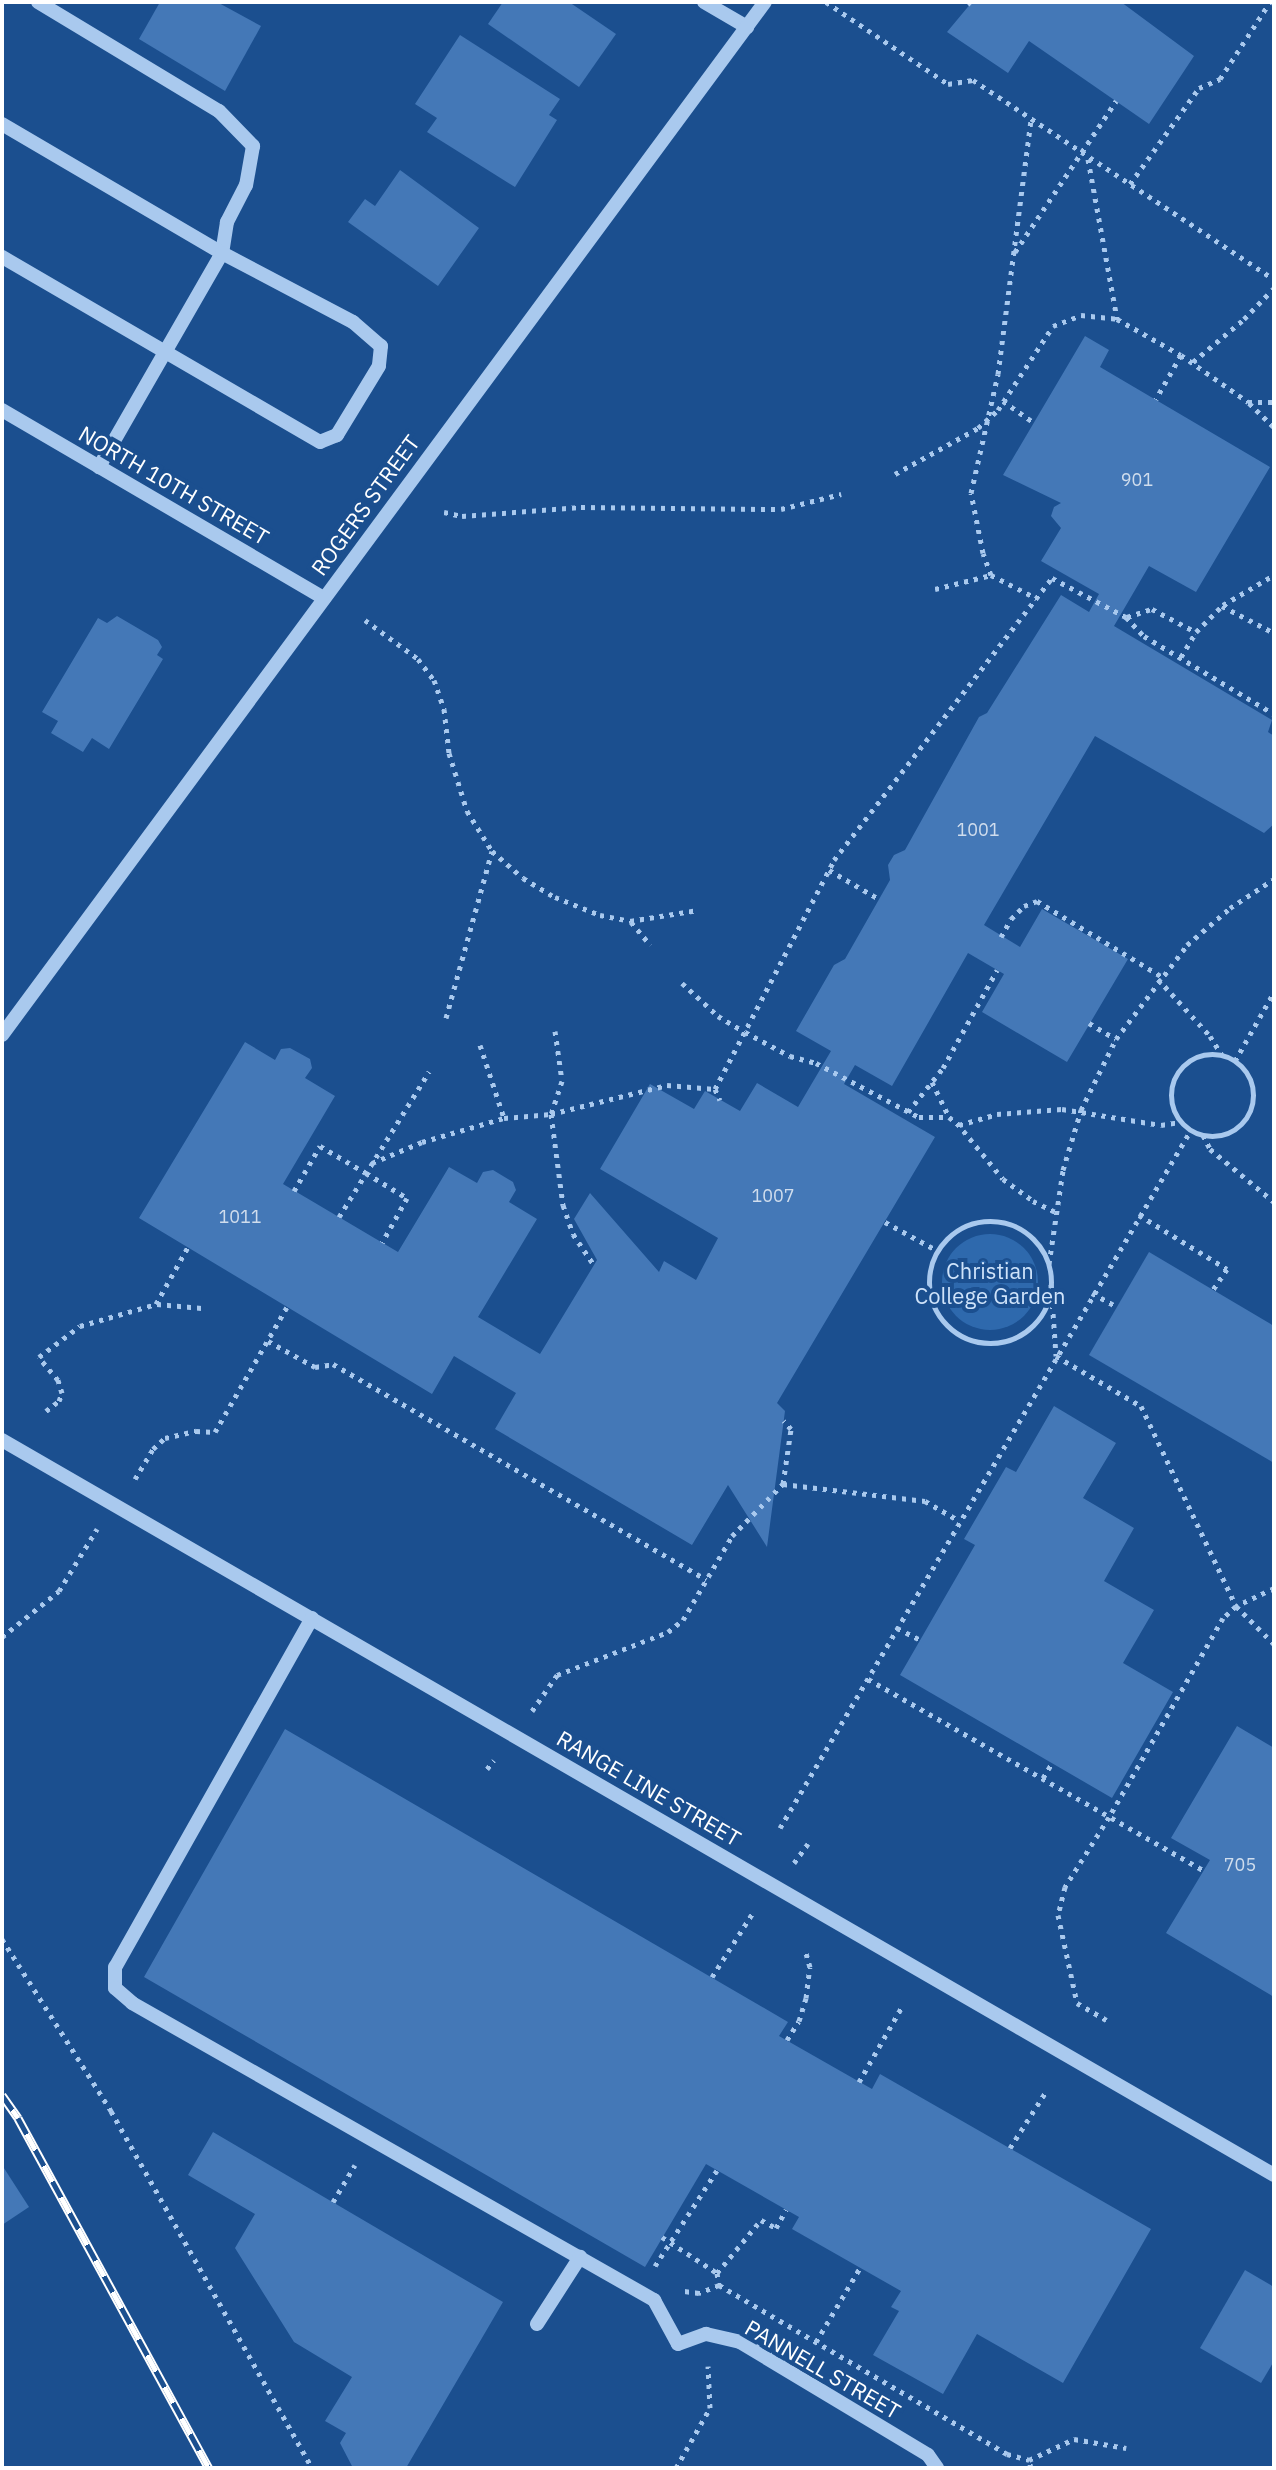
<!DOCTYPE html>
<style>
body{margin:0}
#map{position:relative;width:1276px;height:2470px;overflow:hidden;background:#1b4f8f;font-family:"IBM Plex Sans",sans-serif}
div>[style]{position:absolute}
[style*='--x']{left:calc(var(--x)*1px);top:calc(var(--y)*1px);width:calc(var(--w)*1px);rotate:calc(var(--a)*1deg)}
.green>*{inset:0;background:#2e69ad}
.round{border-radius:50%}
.building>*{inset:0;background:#4478b7}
.path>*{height:5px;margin-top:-2.5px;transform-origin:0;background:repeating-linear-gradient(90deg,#a9c9ee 0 4px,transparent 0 10px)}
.path>.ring{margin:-2.5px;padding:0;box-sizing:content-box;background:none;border:5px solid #a9c9ee;border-radius:50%}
.minor>*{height:14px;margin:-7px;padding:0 7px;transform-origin:7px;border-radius:7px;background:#a9c9ee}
.rail>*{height:9px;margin-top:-4.5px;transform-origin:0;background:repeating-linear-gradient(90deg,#1b4f8f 0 18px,#fff 0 36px);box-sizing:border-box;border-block:2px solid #fff}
span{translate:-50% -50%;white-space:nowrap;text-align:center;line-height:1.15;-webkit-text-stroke:8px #1b4f8f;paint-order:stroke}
.number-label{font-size:18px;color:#d0dded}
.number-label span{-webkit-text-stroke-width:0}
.street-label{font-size:22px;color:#fff}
.park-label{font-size:22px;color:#cfe3fa}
.frame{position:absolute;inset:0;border:4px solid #fff;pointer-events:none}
</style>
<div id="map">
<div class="green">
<i class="round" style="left:942px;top:1234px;width:96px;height:96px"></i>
</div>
<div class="building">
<i style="clip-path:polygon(160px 2px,217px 2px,261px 26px,225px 91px,139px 39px)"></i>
<i style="clip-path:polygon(503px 2px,569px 2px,616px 34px,579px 87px,488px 24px)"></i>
<i style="clip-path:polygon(972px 2px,1121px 2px,1194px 56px,1149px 124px,1029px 41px,1008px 73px,947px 32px)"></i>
<i style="clip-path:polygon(460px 35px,560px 99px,549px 115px,557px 120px,515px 187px,427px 132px,437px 118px,415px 104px)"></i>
<i style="clip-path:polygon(400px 170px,479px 228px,438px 286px,348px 222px,365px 199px,375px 206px)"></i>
<i style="clip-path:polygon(1085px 336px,1109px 350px,1100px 367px,1270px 467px,1196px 592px,1149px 566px,1114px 626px,1272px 720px,1268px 732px,1274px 736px,1274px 824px,1264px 833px,1095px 736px,984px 925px,1020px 947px,1042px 909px,1128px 959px,1067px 1062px,982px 1012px,1004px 974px,968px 953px,892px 1086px,855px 1065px,844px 1084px,935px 1137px,777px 1403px,785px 1411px,767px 1547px,728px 1485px,692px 1545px,495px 1429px,516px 1393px,454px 1356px,432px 1394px,139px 1218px,245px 1042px,275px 1060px,281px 1049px,290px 1048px,310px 1059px,312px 1068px,305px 1078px,335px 1096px,283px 1184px,398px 1252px,449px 1167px,477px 1183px,483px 1172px,493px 1170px,513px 1182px,516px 1190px,509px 1202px,537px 1219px,478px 1317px,540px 1354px,597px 1260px,574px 1219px,590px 1193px,659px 1272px,664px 1261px,696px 1280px,718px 1238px,600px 1169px,650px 1084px,694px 1109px,705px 1091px,740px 1111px,757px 1083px,798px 1107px,831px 1051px,796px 1031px,834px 965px,845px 959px,890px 880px,888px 865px,894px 855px,905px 850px,979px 717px,987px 713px,1061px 595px,1089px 612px,1099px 594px,1041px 561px,1061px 528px,1051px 516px,1054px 507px,1061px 503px,1003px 475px)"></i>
<i style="clip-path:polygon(117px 616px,158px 640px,162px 647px,157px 655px,163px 659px,109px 749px,92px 738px,83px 752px,51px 733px,58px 721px,42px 712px,98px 618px,107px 623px)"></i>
<i style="clip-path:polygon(1149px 1252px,1274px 1326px,1274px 1463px,1089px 1355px)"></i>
<i style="clip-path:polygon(1054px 1406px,1116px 1443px,1083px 1498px,1134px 1528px,1104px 1581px,1154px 1610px,1123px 1663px,1173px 1692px,1112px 1798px,900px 1675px,975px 1545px,964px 1539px,1006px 1467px,1016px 1472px)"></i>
<i style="clip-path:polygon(1237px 1726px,1274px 1748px,1274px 1997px,1166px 1933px,1210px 1860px,1171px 1838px)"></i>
<i style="clip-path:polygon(285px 1729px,788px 2022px,779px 2036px,872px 2089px,880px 2074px,1151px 2229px,1063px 2383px,977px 2334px,943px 2394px,873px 2355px,899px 2311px,891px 2307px,901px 2291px,792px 2229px,799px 2217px,706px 2164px,645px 2267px,144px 1977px)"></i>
<i style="clip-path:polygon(213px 2132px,503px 2302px,406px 2468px,353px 2468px,340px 2443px,346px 2433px,325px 2421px,352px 2377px,294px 2342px,235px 2248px,255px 2214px,188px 2175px)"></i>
<i style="clip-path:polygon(2px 2165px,29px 2207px,2px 2225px)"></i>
<i style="clip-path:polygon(1245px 2270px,1274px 2287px,1274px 2361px,1261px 2383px,1200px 2348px)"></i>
</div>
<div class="path">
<i style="--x:826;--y:2;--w:147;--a:33.9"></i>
<i style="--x:948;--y:84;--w:25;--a:-9"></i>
<i style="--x:973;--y:80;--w:361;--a:33.5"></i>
<i style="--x:969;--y:2;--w:3;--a:45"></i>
<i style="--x:1088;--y:159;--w:163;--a:79.7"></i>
<i style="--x:1130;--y:184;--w:118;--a:-54.3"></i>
<i style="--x:1199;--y:88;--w:23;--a:-23"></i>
<i style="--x:1220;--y:79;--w:92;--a:-57"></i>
<i style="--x:1015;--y:252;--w:182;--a:-56.2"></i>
<i style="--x:1181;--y:355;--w:82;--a:35"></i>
<i style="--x:1248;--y:402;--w:26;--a:0"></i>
<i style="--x:1193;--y:362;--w:67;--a:-40.1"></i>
<i style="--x:1244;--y:319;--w:43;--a:-45.9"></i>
<i style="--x:1003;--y:401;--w:38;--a:35"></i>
<i style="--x:1249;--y:403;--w:35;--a:44"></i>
<i style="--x:895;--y:474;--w:95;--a:-29"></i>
<i style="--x:978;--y:428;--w:27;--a:-42"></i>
<i style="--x:998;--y:410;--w:100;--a:-56.8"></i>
<i style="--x:1053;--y:326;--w:30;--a:-21"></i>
<i style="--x:1081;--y:315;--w:36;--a:6"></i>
<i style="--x:1117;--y:319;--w:73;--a:29.4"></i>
<i style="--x:1181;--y:355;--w:51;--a:119.6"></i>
<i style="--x:444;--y:512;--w:18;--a:13"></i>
<i style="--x:462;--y:516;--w:119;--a:-4.3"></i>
<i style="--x:581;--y:507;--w:200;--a:0.6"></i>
<i style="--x:781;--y:509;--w:62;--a:-14"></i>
<i style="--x:991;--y:575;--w:23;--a:-110"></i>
<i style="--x:983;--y:553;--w:61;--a:-101.3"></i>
<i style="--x:971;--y:493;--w:122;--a:-77.2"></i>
<i style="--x:998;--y:374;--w:257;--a:-82.6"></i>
<i style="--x:935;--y:589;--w:58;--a:-14"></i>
<i style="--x:991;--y:575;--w:51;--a:27.1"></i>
<i style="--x:1223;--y:605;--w:59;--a:-30.5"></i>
<i style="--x:1127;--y:617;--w:26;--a:-18"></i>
<i style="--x:1152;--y:609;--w:50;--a:27.6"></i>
<i style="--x:1196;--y:632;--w:37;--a:-45"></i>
<i style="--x:1222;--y:606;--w:59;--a:27.4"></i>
<i style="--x:365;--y:620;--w:66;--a:36.3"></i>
<i style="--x:418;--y:659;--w:26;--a:53"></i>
<i style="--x:434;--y:680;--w:31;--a:71"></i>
<i style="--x:444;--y:709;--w:44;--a:83.5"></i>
<i style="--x:449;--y:753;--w:61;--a:72.8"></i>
<i style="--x:467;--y:811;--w:47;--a:58"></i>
<i style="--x:492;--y:851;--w:41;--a:41.1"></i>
<i style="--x:523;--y:878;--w:37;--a:31"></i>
<i style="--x:555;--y:897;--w:48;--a:21.8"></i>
<i style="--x:600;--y:915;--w:31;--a:11"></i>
<i style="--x:630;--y:921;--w:69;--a:-9.2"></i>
<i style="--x:1181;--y:657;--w:29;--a:-59"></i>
<i style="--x:829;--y:870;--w:58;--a:30.1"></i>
<i style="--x:631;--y:922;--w:30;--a:50"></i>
<i style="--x:1001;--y:937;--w:21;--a:-61"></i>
<i style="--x:1011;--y:919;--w:18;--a:-45"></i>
<i style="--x:1024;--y:906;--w:14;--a:-21"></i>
<i style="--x:1037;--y:901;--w:145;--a:31.2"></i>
<i style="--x:1158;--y:979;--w:77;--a:47.6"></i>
<i style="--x:1210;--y:1036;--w:22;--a:58"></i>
<i style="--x:682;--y:983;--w:49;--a:42.5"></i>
<i style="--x:718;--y:1016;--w:31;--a:31"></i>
<i style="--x:745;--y:1032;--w:51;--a:28.1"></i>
<i style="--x:790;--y:1056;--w:27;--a:15"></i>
<i style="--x:816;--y:1063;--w:116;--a:27.7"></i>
<i style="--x:919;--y:1117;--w:30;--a:0"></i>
<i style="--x:949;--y:1117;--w:13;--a:39"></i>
<i style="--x:959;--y:1125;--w:40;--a:-16"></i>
<i style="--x:997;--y:1114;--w:65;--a:-4.4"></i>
<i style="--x:1062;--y:1109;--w:100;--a:9.2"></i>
<i style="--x:1161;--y:1125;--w:20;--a:-9"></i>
<i style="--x:446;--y:1018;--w:173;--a:-74.6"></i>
<i style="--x:1089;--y:1023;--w:31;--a:31"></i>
<i style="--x:555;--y:1031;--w:50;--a:82"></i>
<i style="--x:562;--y:1081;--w:35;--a:108"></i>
<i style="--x:551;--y:1114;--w:92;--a:82.5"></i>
<i style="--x:563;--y:1205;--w:31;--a:71"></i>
<i style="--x:573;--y:1234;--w:37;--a:56"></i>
<i style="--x:480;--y:1045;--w:77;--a:71.8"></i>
<i class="ring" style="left:1171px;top:1054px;width:77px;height:77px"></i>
<i style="--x:1235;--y:1061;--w:79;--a:-60.5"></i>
<i style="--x:932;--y:1082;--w:39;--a:64"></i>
<i style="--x:715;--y:1089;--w:12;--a:66"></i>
<i style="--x:908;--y:1112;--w:56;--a:-51.5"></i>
<i style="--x:943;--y:1068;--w:112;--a:-61.1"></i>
<i style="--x:957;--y:1123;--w:72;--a:50.6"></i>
<i style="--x:1003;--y:1179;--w:37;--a:36"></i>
<i style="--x:1033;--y:1201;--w:25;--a:26"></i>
<i style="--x:1203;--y:1135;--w:16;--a:63"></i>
<i style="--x:1210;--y:1149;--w:83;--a:39.6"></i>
<i style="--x:372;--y:1163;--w:54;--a:-22.8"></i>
<i style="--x:422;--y:1142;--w:85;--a:-16.3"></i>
<i style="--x:504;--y:1118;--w:47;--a:-4.9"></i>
<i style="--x:551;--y:1114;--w:120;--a:-14"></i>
<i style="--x:667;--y:1085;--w:48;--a:4.8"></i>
<i style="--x:715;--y:1089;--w:258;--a:-62.5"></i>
<i style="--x:834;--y:860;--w:356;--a:-52.3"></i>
<i style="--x:1052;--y:578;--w:84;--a:27.8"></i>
<i style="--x:1126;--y:617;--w:26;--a:47"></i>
<i style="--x:1144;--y:636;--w:152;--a:31"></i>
<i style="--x:294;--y:1191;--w:52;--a:-60"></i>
<i style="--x:320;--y:1146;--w:53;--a:30.4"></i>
<i style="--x:366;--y:1173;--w:48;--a:31.4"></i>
<i style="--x:407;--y:1198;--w:51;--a:119.1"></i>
<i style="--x:1139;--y:1215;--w:103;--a:31.5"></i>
<i style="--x:1227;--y:1269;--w:25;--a:124"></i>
<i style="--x:339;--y:1217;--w:171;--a:-58.2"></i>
<i class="ring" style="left:929px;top:1221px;width:117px;height:117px"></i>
<i style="--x:885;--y:1222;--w:60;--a:28.7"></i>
<i style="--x:1049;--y:1264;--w:95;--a:-81.5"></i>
<i style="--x:1063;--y:1170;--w:63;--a:-73.3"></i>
<i style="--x:1081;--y:1110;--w:79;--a:-63.8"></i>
<i style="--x:1116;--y:1039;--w:118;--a:-52.9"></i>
<i style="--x:1187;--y:945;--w:57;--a:-40.7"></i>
<i style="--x:1230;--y:908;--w:53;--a:-33.4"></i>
<i style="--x:1051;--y:1284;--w:72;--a:86"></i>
<i style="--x:1056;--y:1356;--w:99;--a:30.5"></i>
<i style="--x:1141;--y:1406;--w:221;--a:64.6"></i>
<i style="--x:1236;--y:1606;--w:18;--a:137"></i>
<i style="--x:1223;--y:1618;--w:229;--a:119.8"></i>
<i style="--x:1109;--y:1817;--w:83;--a:122.2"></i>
<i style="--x:1065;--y:1887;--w:29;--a:104"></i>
<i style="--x:1058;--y:1915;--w:90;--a:77.8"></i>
<i style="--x:1077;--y:2003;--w:34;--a:30"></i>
<i style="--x:1092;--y:1293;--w:29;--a:29"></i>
<i style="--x:157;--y:1304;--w:45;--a:5.1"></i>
<i style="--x:268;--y:1341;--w:54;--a:29"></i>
<i style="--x:315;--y:1367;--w:18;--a:-9"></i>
<i style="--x:333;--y:1364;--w:431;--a:30"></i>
<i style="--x:46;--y:1411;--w:16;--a:-38"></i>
<i style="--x:59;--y:1401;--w:9;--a:-69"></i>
<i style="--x:62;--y:1393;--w:14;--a:-107"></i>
<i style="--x:58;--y:1380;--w:30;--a:-130"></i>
<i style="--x:39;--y:1357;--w:51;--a:-37.1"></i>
<i style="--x:80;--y:1326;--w:79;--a:-16.1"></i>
<i style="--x:156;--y:1304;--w:65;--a:-60.7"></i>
<i style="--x:135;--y:1479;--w:35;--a:-59"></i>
<i style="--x:153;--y:1449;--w:16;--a:-43"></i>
<i style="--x:165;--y:1438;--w:32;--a:-13"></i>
<i style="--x:196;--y:1431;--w:19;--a:3"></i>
<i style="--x:215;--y:1432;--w:144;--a:-60.1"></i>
<i style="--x:783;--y:1484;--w:56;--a:-81.7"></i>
<i style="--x:791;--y:1429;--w:11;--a:-131"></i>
<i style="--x:1274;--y:1588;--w:42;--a:154.7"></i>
<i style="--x:1236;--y:1606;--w:54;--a:45"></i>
<i style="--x:897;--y:1628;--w:27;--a:27"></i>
<i style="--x:2;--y:1637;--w:73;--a:-38.9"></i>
<i style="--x:59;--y:1591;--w:73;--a:-58.5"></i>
<i style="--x:868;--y:1679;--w:386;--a:29.7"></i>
<i style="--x:532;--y:1711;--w:44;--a:-55.2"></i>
<i style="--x:557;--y:1675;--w:119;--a:-21.2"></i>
<i style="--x:668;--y:1632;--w:19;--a:-39"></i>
<i style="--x:683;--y:1620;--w:97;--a:-59.7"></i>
<i style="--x:732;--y:1536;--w:73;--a:-45.6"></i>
<i style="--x:783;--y:1484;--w:143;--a:6.8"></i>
<i style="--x:925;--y:1501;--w:39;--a:30"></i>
<i style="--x:487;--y:1769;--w:11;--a:-52"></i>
<i style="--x:1043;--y:1778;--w:17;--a:-59"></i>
<i style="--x:780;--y:1828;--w:810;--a:-59.51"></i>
<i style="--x:794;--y:1863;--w:24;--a:-54"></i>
<i style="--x:2;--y:1939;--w:204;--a:57.6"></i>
<i style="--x:111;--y:2111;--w:410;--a:60.6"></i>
<i style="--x:712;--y:1977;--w:78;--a:-57.5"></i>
<i style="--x:787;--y:2040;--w:22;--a:-58"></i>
<i style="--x:799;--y:2021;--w:24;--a:-73"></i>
<i style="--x:806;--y:1998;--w:31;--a:-83"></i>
<i style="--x:810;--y:1967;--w:18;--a:-106"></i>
<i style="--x:859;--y:2082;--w:89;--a:-60.3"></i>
<i style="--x:1010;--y:2148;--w:69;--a:-57.5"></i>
<i style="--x:333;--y:2202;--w:43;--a:-59.3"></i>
<i style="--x:662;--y:2237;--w:66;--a:33.2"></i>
<i style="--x:717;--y:2273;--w:12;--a:81"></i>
<i style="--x:719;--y:2285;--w:22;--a:158"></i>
<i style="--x:699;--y:2293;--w:15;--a:-172"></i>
<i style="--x:655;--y:2266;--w:114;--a:-57.1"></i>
<i style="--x:717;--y:2273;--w:69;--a:-50.3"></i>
<i style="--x:761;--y:2220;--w:17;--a:28"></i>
<i style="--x:776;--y:2228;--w:21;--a:-61"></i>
<i style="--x:719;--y:2285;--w:334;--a:30.4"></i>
<i style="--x:1007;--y:2454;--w:23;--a:15"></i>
<i style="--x:816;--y:2342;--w:86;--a:-59.3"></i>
<i style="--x:676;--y:2468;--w:69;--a:-60.5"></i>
<i style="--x:710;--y:2408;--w:42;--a:-92.7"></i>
<i style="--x:1031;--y:2468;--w:8;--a:-104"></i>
<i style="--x:1029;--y:2460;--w:50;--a:-25"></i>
<i style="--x:1074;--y:2439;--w:53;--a:9.8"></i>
</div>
<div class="minor">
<i style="--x:38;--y:2;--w:211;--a:31.1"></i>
<i style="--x:219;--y:111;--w:49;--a:45.8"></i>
<i style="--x:253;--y:146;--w:40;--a:100"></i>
<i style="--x:246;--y:185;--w:42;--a:117.2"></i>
<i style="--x:227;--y:222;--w:31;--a:99"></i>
<i style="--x:222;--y:253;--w:247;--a:119.9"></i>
<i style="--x:704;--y:2;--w:50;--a:30.2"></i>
<i style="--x:2;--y:124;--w:255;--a:30.4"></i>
<i style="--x:222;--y:253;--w:148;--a:27.8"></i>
<i style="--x:353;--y:322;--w:37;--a:41"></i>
<i style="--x:381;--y:346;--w:20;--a:96"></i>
<i style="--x:379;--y:366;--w:81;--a:121.3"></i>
<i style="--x:337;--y:435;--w:18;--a:158"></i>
<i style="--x:320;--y:442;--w:368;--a:-149.8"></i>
<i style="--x:2;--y:410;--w:373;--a:30.3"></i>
<i style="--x:2;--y:1035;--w:1284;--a:-53.55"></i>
<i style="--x:2;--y:1440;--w:1469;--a:30.02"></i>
<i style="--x:312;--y:1618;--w:401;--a:119.4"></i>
<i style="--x:115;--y:1967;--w:21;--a:90"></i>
<i style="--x:115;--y:1988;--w:23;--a:41"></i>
<i style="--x:132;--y:2003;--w:601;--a:29.64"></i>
<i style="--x:654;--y:2300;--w:50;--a:61.4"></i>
<i style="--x:678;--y:2344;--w:30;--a:-20"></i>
<i style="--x:706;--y:2334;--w:35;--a:13"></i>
<i style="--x:740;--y:2342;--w:219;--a:31"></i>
<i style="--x:928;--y:2455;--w:16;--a:55"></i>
<i style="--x:537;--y:2324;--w:80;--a:-57.3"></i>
</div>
<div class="rail">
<i style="--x:2;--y:2095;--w:28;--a:55"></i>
<i style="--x:18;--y:2118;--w:399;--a:61.4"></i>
</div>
<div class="number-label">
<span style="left:1137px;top:480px">901</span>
<span style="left:978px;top:830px">1001</span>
<span style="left:773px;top:1196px">1007</span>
<span style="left:240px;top:1217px">1011</span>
<span style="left:1240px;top:1865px">705</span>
</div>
<div class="street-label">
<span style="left:174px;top:485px;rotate:30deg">NORTH 10TH STREET</span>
<span style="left:365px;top:505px;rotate:-54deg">ROGERS STREET</span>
<span style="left:649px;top:1788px;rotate:30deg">RANGE LINE STREET</span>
<span style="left:823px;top:2369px;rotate:30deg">PANNELL STREET</span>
</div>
<div class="park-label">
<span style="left:990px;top:1283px">Christian<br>College Garden</span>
</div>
<div class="frame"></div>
</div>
